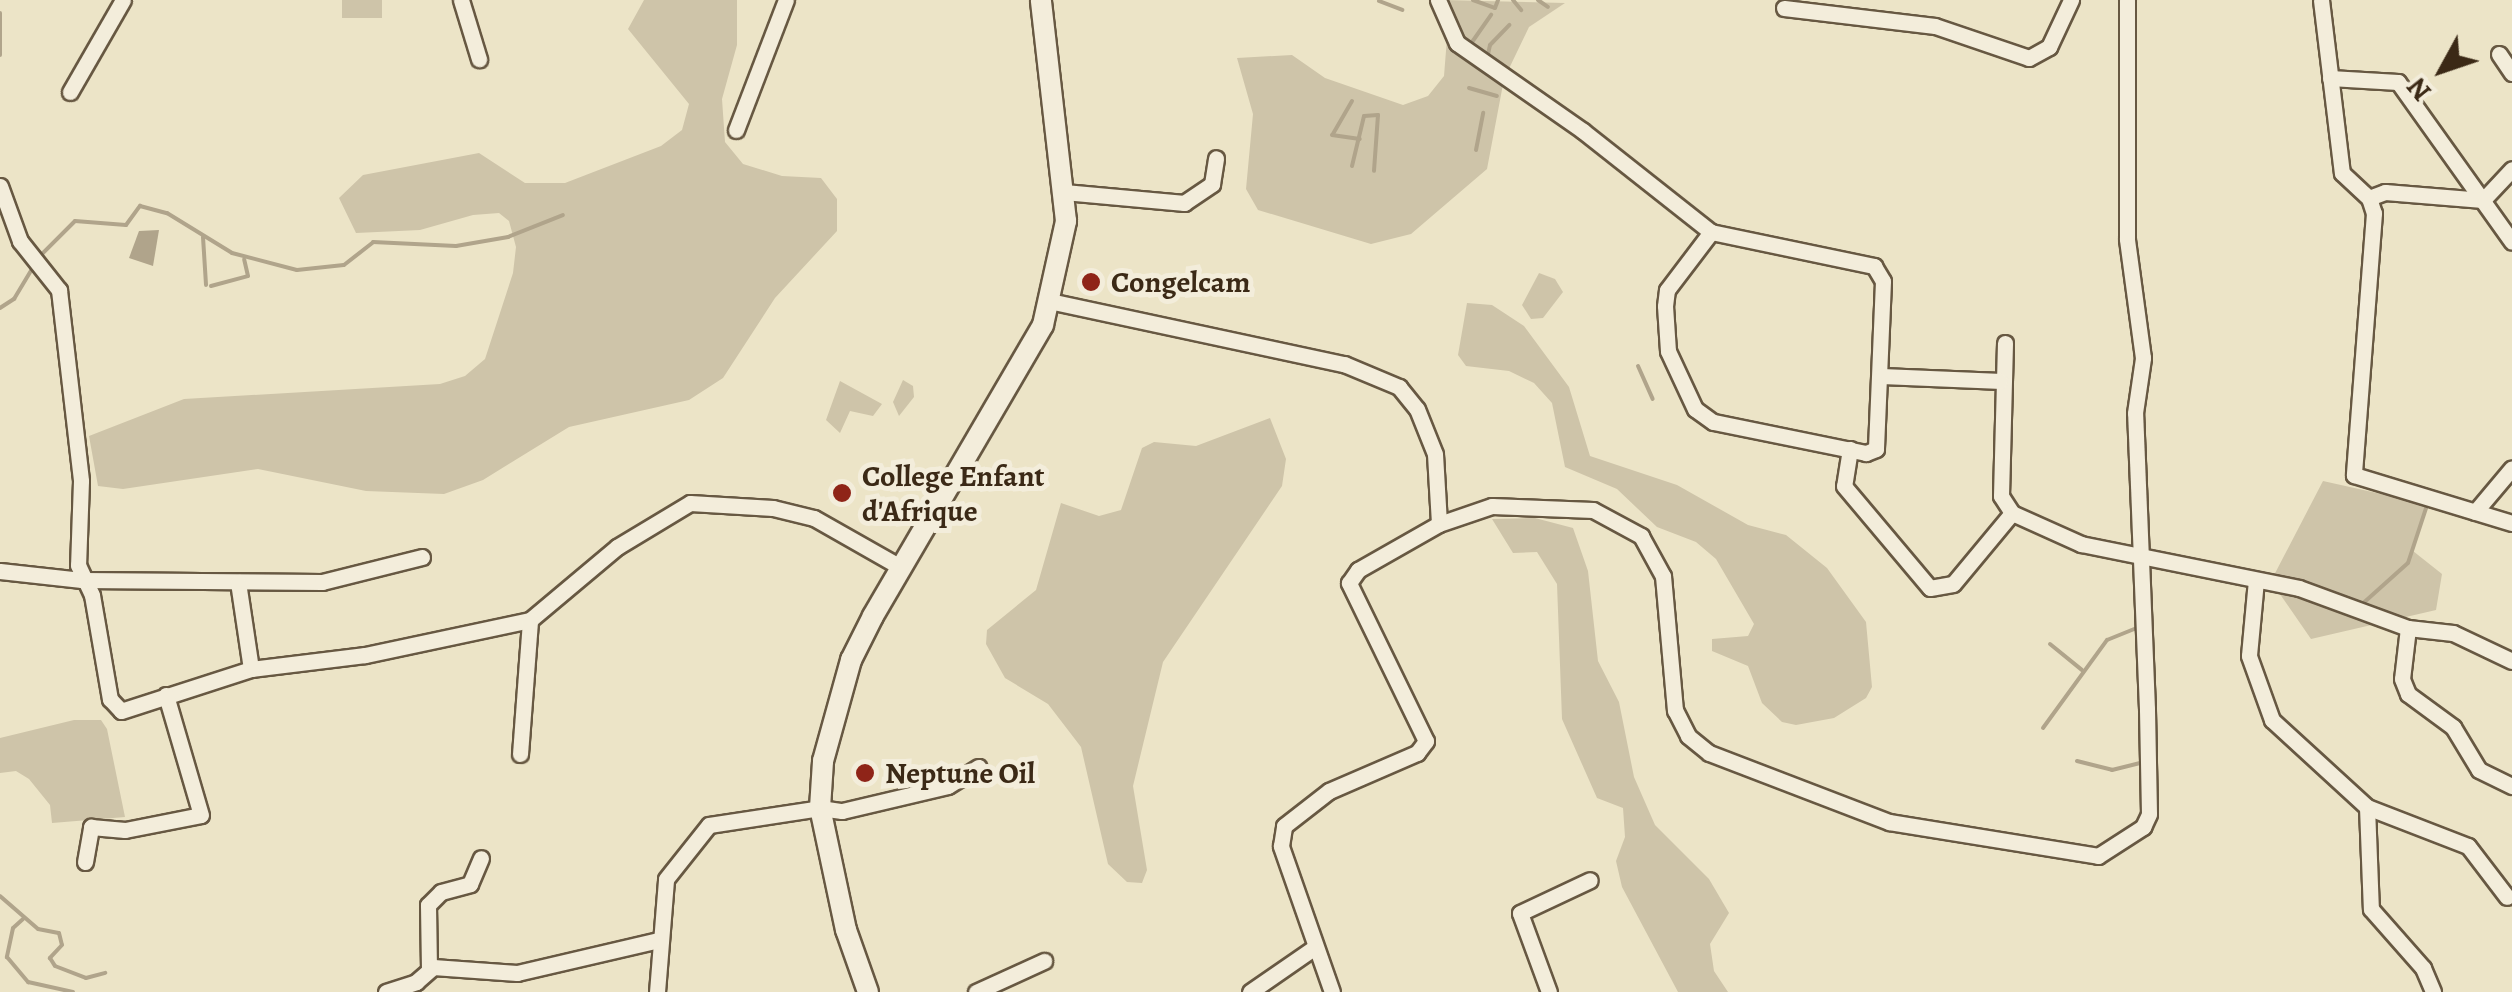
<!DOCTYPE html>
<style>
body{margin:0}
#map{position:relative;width:2512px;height:992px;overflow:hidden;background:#ece4c7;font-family:Alegreya,serif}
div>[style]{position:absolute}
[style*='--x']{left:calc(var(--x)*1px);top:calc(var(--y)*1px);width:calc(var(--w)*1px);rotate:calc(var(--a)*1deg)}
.green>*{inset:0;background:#cec4a9;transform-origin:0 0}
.water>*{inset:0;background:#b0a48b}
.stream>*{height:4px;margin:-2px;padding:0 2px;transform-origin:2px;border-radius:2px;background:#b0a48b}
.roads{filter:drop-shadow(2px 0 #675842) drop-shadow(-2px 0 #675842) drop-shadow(0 2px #675842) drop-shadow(0 -2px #675842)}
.minor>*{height:15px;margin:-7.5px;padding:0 7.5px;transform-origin:7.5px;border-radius:7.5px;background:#f3eddb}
.secondary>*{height:20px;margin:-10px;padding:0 10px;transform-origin:10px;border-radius:10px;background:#f3eddb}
.dots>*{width:28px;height:28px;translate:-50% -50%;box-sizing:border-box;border:5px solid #f3eddb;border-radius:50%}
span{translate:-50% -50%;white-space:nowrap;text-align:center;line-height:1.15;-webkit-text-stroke:10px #f3eddb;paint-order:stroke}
.poi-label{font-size:30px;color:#3b2916;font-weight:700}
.left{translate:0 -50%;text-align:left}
.north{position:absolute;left:2392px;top:20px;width:100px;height:100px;-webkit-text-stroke:8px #f3eddb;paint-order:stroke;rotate:230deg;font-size:28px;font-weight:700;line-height:40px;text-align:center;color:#3b2916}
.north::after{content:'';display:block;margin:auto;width:35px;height:45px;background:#3b2916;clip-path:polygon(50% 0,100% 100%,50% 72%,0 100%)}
</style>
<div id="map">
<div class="green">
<i style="left:342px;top:0;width:40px;height:18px"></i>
<i style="clip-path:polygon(644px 0,737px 0,737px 45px,722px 99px,725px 142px,743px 164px,782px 176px,821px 178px,837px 199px,837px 231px,775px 298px,723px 378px,689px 400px,569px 427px,483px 480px,444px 494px,366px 491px,258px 469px,123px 489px,98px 486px,89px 436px,184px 399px,440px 384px,465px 376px,485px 359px,513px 273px,516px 247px,509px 221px,499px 213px,473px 215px,420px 230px,356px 233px,339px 198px,363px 175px,479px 153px,525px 183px,565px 183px,661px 146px,682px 130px,689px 104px,628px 29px)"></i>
<i style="clip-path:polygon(1443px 0,1565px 3px,1529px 27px,1504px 79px,1487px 169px,1411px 234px,1371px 244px,1258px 210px,1246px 189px,1253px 114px,1237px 58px,1292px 55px,1325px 78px,1403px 105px,1428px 96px,1444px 76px,1449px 13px)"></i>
<i style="clip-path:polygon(1539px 273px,1555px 279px,1563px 292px,1543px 318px,1531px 319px,1522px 305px)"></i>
<i style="clip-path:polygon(1467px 303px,1492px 305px,1524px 326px,1569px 387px,1590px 456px,1677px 485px,1748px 525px,1786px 535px,1827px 568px,1866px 622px,1872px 687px,1866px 698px,1834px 718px,1796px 725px,1782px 722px,1762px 703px,1748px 666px,1712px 651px,1712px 639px,1748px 636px,1754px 624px,1716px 559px,1696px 542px,1657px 527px,1617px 489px,1565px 467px,1552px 403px,1534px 383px,1509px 371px,1466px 366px,1458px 355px)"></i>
<i style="clip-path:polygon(903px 380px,913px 386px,914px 397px,899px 416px,893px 402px)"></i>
<i style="clip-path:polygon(840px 381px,882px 404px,873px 416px,850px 411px,840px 433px,826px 420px)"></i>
<i style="clip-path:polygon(1270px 418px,1286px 459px,1282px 486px,1163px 662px,1133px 786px,1147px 870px,1142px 883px,1127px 882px,1108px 864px,1081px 747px,1048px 704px,1005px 678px,986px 644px,987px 630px,1036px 590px,1061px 503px,1099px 516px,1121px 510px,1142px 448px,1154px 442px,1196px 446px)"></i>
<i style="clip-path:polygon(2323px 481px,2426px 504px,2413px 551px,2442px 574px,2436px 610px,2311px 639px,2271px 581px)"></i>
<i style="clip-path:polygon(1535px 518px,1573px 528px,1588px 571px,1598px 661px,1619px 702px,1634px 777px,1655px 825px,1709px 879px,1729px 913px,1710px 944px,1714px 971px,1728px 992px,1678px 992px,1622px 887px,1616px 861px,1625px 837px,1623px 808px,1597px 798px,1562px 719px,1557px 584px,1537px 552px,1513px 553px,1492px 519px)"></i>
<i style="clip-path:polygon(74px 720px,101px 720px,107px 729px,125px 817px,52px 823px,50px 805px,29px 779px,16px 771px,0 773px,0 738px)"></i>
</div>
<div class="water">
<i style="clip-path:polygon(159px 230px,153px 266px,129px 258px,139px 231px)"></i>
</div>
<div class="stream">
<i style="--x:1473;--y:0;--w:23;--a:20"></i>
<i style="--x:1495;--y:8;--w:9;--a:-69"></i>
<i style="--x:1513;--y:0;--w:13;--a:51"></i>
<i style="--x:1538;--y:0;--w:12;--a:35"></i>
<i style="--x:1379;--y:1;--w:25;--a:21"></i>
<i style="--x:0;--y:13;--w:42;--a:90"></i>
<i style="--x:1470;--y:45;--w:37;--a:-55"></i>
<i style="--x:1487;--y:59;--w:14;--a:-78"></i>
<i style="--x:1490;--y:45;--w:28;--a:-46"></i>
<i style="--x:1469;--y:88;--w:29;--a:16"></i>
<i style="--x:1352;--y:101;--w:39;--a:120"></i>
<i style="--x:1332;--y:135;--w:28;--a:8"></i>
<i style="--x:1476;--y:150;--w:38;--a:-79"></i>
<i style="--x:1352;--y:166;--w:51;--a:-76.5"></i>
<i style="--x:1364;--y:116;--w:14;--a:-4"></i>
<i style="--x:1378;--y:115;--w:56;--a:94.1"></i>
<i style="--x:203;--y:237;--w:48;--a:86.4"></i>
<i style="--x:38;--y:258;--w:52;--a:-45"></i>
<i style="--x:75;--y:221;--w:51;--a:4.5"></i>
<i style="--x:126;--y:225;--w:24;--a:-54"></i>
<i style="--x:140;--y:206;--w:28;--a:15"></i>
<i style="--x:167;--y:213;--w:76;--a:31.6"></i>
<i style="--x:232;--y:253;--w:67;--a:14.7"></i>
<i style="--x:297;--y:270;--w:47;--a:-6.1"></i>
<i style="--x:344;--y:265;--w:37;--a:-38"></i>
<i style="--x:373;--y:242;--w:83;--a:2.8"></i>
<i style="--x:456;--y:246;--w:53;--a:-9.8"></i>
<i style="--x:508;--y:237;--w:59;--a:-21.8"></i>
<i style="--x:211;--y:286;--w:38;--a:-15"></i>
<i style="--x:248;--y:276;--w:17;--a:-103"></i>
<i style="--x:0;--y:308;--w:17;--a:-33"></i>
<i style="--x:14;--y:299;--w:39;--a:-59"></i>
<i style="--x:1638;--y:366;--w:36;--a:66"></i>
<i style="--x:2360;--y:606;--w:64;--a:-41.9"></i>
<i style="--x:2408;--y:563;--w:64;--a:-71.8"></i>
<i style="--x:2050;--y:644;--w:41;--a:39.1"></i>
<i style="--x:2043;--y:728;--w:109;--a:-54"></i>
<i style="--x:2107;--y:640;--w:32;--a:-22"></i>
<i style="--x:2077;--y:761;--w:36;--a:14"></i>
<i style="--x:2112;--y:770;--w:34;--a:-14"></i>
<i style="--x:0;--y:896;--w:50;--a:41"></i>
<i style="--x:38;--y:929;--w:21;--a:11"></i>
<i style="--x:59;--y:933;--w:12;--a:76"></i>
<i style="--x:62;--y:945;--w:18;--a:133"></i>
<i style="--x:50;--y:958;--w:9;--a:58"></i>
<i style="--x:55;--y:966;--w:33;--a:21"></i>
<i style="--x:86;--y:978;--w:20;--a:-15"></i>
<i style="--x:23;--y:919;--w:13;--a:138"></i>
<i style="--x:13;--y:928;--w:30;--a:102"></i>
<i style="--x:7;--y:957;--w:33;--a:50"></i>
<i style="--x:28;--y:982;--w:46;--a:12.5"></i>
</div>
<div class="roads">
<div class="minor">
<i style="--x:461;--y:0;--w:62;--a:73"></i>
<i style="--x:1438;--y:0;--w:47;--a:66.2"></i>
<i style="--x:1457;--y:43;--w:154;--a:34.9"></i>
<i style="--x:1583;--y:131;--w:163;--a:38.3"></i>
<i style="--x:1711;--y:232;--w:167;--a:11.8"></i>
<i style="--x:1874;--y:266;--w:17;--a:59"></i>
<i style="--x:1883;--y:281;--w:168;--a:92.4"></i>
<i style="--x:1876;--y:449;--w:11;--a:158"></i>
<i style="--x:1866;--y:453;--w:156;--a:-168.5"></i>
<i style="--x:1713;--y:422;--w:22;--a:-144"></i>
<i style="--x:1695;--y:409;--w:64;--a:-115"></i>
<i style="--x:1668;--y:351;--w:45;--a:-93.8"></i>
<i style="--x:1665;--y:306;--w:16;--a:-83"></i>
<i style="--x:1667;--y:290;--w:73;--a:-52.8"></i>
<i style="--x:2321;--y:0;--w:174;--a:83.1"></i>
<i style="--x:2342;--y:173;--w:37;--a:43"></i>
<i style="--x:2369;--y:198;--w:16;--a:72"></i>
<i style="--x:2374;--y:213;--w:263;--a:94.4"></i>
<i style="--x:2354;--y:475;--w:165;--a:16.9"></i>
<i style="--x:1784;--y:8;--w:152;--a:6.8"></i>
<i style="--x:1935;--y:26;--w:99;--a:18.8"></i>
<i style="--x:2029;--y:58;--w:23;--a:-29"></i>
<i style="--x:2049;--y:47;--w:52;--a:-64.9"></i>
<i style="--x:2499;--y:54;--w:23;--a:56"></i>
<i style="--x:2330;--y:78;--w:68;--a:3.4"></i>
<i style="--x:2398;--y:82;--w:196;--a:54.5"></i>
<i style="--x:70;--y:92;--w:106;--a:-60.1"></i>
<i style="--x:736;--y:130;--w:139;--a:-69"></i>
<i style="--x:0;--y:186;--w:59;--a:70"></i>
<i style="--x:20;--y:241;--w:63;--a:51.5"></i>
<i style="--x:59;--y:290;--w:192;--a:83.4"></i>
<i style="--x:81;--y:481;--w:84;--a:92"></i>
<i style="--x:78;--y:565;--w:33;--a:65"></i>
<i style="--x:92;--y:595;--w:106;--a:80.2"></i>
<i style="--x:110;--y:699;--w:16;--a:47"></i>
<i style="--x:121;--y:711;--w:137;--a:-17.9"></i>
<i style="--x:251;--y:669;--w:115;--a:-7"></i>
<i style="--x:365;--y:655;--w:169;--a:-12"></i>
<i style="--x:530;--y:620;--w:114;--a:-40"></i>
<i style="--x:617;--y:547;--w:85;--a:-31.1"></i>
<i style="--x:690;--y:503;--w:83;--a:3.4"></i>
<i style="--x:773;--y:508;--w:42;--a:13.7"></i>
<i style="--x:814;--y:518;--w:101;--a:29.6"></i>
<i style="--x:1064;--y:192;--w:121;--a:5.2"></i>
<i style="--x:1184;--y:203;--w:34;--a:-34"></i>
<i style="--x:1212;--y:184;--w:26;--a:-81"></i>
<i style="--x:2369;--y:198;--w:17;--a:-21"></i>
<i style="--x:2385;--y:192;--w:98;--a:4.7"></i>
<i style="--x:2483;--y:200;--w:42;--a:-46.9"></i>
<i style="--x:1049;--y:301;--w:302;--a:12.1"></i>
<i style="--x:1344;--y:364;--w:60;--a:22.7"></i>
<i style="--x:1399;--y:387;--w:28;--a:51"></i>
<i style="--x:1417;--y:409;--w:48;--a:68.2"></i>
<i style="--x:1435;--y:454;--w:70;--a:86.7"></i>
<i style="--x:2005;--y:343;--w:153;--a:91.5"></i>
<i style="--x:2001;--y:496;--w:20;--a:57"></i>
<i style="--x:2012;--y:513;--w:76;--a:24.2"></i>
<i style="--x:2081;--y:544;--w:222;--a:11.4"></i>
<i style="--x:2299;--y:588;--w:116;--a:20.2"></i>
<i style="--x:2408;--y:628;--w:45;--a:6.3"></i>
<i style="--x:2453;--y:633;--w:65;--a:25.4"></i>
<i style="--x:1883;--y:376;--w:117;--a:2.4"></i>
<i style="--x:1850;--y:449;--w:37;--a:99"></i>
<i style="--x:1844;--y:486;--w:133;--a:49.9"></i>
<i style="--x:1930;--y:588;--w:23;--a:-10"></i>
<i style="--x:1953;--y:584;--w:92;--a:-50.3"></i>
<i style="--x:2475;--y:512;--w:57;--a:-49.9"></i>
<i style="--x:0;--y:571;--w:82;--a:6.3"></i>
<i style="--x:82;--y:580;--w:240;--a:0.5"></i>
<i style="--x:322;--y:582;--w:103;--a:-14"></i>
<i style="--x:2256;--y:580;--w:76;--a:95.3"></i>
<i style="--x:2249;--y:656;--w:68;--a:70.2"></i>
<i style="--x:2272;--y:720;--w:129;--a:42.5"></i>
<i style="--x:2367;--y:807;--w:108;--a:21.1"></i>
<i style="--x:2468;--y:846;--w:64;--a:52.6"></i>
<i style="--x:238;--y:582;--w:88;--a:81.5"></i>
<i style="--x:2408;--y:628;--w:51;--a:96.7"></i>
<i style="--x:2402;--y:679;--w:16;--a:68"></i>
<i style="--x:2408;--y:694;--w:56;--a:36.3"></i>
<i style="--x:2453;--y:727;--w:50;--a:58.8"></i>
<i style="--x:2479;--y:770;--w:37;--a:26"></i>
<i style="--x:520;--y:754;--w:134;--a:-85.7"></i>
<i style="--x:2367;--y:807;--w:102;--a:87.8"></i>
<i style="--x:2371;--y:909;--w:79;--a:48.6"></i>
<i style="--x:2423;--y:968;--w:26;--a:67"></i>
<i style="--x:85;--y:862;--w:36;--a:-80"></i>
<i style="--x:91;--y:827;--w:34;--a:5"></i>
<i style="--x:125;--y:830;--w:77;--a:-11.2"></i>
<i style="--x:201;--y:815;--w:125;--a:-106.3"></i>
<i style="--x:429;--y:969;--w:64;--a:-90.9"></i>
<i style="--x:428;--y:905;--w:18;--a:-45"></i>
<i style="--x:441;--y:892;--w:30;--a:-15"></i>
<i style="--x:470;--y:884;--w:28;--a:-67"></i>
<i style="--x:386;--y:992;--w:32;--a:-18"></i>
<i style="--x:416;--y:982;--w:23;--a:-41"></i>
<i style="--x:433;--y:967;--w:84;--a:4.1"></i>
<i style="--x:517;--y:973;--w:146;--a:-13.1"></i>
<i style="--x:657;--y:992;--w:113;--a:-85.4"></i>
<i style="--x:666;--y:879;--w:69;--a:-51.5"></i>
<i style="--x:709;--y:825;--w:112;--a:-8.7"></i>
<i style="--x:820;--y:808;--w:22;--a:8"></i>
<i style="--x:842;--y:811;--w:109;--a:-13.3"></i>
<i style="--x:948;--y:786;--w:36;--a:-32"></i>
<i style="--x:976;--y:992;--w:75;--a:-24.5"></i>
<i style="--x:1250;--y:992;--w:75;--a:-34.7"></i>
<i style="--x:1332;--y:992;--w:155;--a:-109.3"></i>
<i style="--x:1281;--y:846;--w:20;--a:-81"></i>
<i style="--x:1284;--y:826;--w:57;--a:-37.9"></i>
<i style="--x:1329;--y:791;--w:96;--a:-23.4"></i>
<i style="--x:1417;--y:753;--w:15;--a:-53"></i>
<i style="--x:1426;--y:741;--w:176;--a:-116"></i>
<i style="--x:1349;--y:583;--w:16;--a:-55"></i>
<i style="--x:1358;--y:570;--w:93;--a:-29.6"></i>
<i style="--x:1439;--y:524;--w:56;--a:-18.8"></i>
<i style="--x:1492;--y:506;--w:101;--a:2.3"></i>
<i style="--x:1593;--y:510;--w:55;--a:28.4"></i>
<i style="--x:1641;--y:536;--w:46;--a:61.2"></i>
<i style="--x:1663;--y:576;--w:135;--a:84.9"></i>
<i style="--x:1675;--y:710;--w:29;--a:63"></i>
<i style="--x:1688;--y:736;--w:27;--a:39"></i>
<i style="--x:1709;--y:753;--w:193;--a:21"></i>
<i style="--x:1889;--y:822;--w:212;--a:9.2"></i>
<i style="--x:2098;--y:856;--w:54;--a:-32.8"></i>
<i style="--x:2143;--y:827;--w:14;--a:-65"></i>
<i style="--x:2149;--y:814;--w:105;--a:-91.1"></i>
<i style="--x:2147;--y:709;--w:296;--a:-92.3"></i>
<i style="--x:2135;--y:413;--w:56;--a:-81.7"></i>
<i style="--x:2143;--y:358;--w:120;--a:-97.7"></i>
<i style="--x:2127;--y:239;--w:239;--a:-90"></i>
<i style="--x:1549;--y:992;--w:84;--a:-110.2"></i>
<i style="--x:1520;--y:913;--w:77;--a:-25.2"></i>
</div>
<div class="secondary">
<i style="--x:868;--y:992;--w:66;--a:-109.5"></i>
<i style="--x:846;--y:930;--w:125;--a:-102"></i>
<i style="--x:820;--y:808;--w:47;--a:-86.3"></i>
<i style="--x:823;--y:761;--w:105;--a:-74.5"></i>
<i style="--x:851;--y:660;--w:49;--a:-63.4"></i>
<i style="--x:873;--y:616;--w:337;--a:-59.7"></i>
<i style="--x:1043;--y:325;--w:107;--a:-77.5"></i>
<i style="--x:1066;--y:221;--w:222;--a:-96.5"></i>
</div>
</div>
<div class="dots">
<i style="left:1091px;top:282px;background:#8f2418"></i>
<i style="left:842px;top:493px;background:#8f2418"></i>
<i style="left:865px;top:773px;background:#8f2418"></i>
</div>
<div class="poi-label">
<span class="left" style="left:1111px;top:282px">Congelcam</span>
<span class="left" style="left:862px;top:493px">College Enfant<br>d'Afrique</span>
<span class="left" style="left:885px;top:773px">Neptune Oil</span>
</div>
<div class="north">N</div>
</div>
